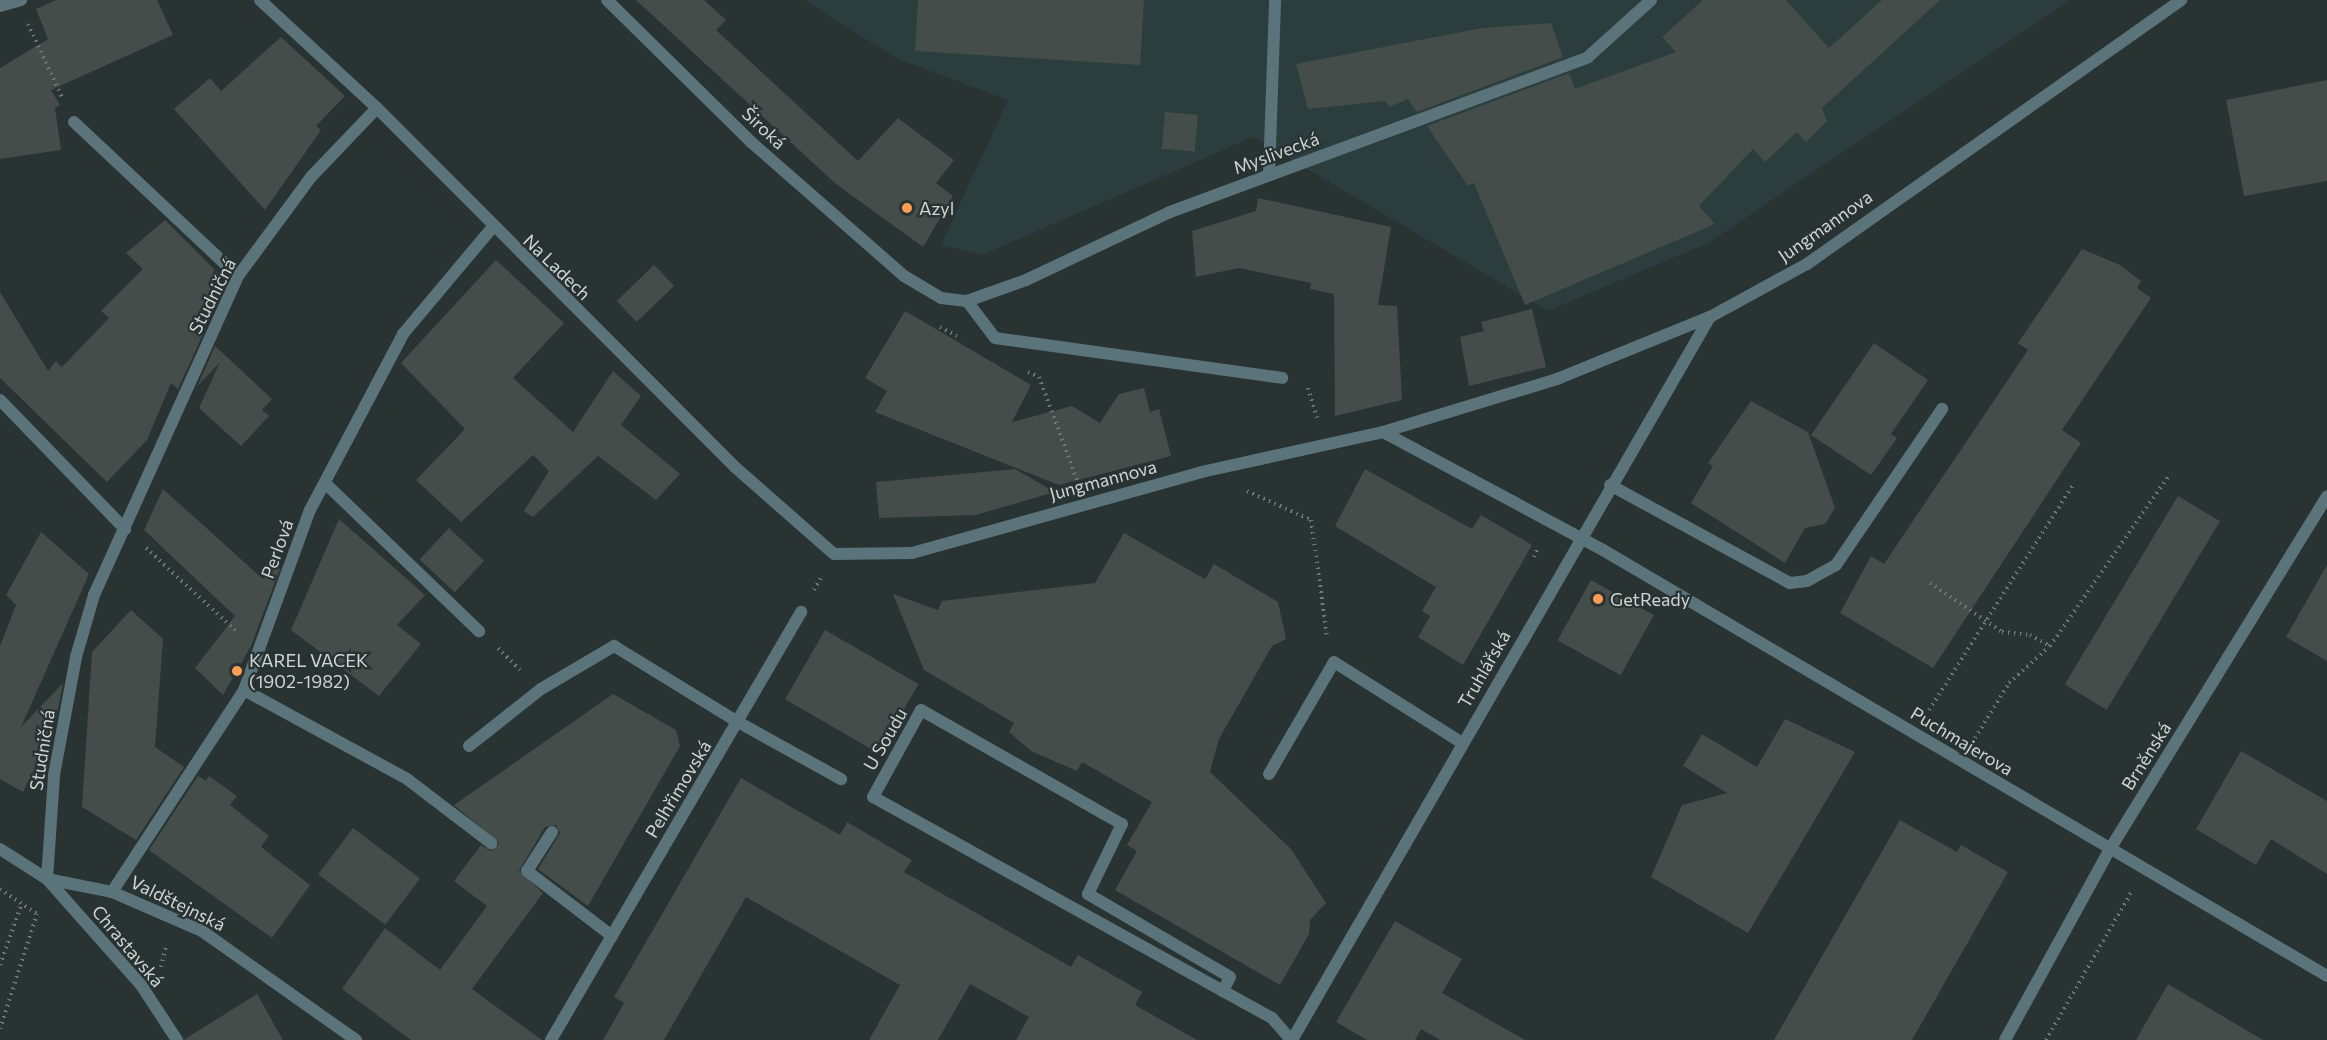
<!DOCTYPE html>
<meta charset="utf-8">
<style>
body{margin:0}
#map{position:relative;width:2327px;height:1040px;overflow:hidden;background:#283332;font-family:Commissioner,sans-serif}
div>[style]{position:absolute}
[style*='--x']{left:calc(var(--x)*1px);top:calc(var(--y)*1px);width:calc(var(--w)*1px);rotate:calc(var(--a)*1deg)}
.built>*{inset:0;background:#2b3e3d}
.building>*{inset:0;background:#444d49;transform-origin:0 0}
.path>*{height:4px;margin-top:-2px;transform-origin:0;background:repeating-linear-gradient(90deg,#707978 0 1.5px,transparent 0 6px)}
.lane>*{height:12px;margin:-6px;padding:0 6px;transform-origin:6px;border-radius:6px;background:#5b737a}
.street>*{height:12px;margin:-6px;padding:0 6px;transform-origin:6px;border-radius:6px;background:#5b737a}
.dots>*{width:16px;height:16px;translate:-50% -50%;box-sizing:border-box;border:3px solid #283332;border-radius:50%}
span{translate:-50% -50%;white-space:nowrap;text-align:center;line-height:1.15;-webkit-text-stroke:4.5px #283332;paint-order:stroke}
.street-label{font-size:18px;color:#cfd6d5}
.poi-label{font-size:18px;color:#cfd6d5}
.left{translate:0 -50%;text-align:left}
</style>
<div id="map">
<div class="built">
<i style="clip-path:polygon(804px 0,2070px 0,1708px 243px,1548px 311px,1253px 137px,982px 255px,941px 245px,1008px 100px,898px 59px)"></i>
</div>
<div class="building">
<i style="clip-path:polygon(56px 0,157px 0,173px 35px,51px 90px,60px 105px,55px 108px,61px 150px,0 159px,0 68px,48px 39px,36px 9px)"></i>
<i style="clip-path:polygon(636px 0,704px 0,726px 20px,716px 30px,858px 161px,898px 118px,954px 160px,936px 183px,953px 196px,923px 247px,836px 184px)"></i>
<i style="clip-path:polygon(918px 0,1144px 0,1140px 65px,915px 51px)"></i>
<i style="clip-path:polygon(1703px 0,1786px 0,1829px 48px,1882px 0,1940px 0,1822px 108px,1827px 121px,1806px 142px,1797px 132px,1765px 162px,1753px 149px,1699px 206px,1715px 224px,1525px 305px,1474px 183px,1468px 186px,1427px 126px,1569px 73px,1575px 89px,1676px 52px,1662px 37px)"></i>
<i style="clip-path:polygon(1551px 23px,1563px 57px,1417px 112px,1408px 99px,1389px 107px,1385px 101px,1308px 109px,1296px 64px,1482px 28px)"></i>
<i style="clip-path:polygon(281px 37px,345px 96px,316px 126px,321px 130px,265px 210px,174px 109px,210px 78px,221px 91px)"></i>
<i style="clip-path:polygon(2327px 80px,2327px 181px,2244px 196px,2226px 100px)"></i>
<i style="left:1165px;top:112px;width:33px;height:37px;rotate:5deg"></i>
<i style="clip-path:polygon(1258px 198px,1391px 227px,1378px 305px,1397px 306px,1402px 400px,1335px 416px,1334px 294px,1310px 289px,1311px 283px,1239px 268px,1196px 277px,1192px 231px,1256px 211px)"></i>
<i style="clip-path:polygon(165px 220px,218px 273px,195px 327px,203px 334px,178px 389px,171px 383px,147px 440px,107px 482px,0 378px,0 292px,48px 371px,56px 361px,62px 367px,109px 318px,101px 311px,143px 269px,126px 253px)"></i>
<i style="clip-path:polygon(2082px 249px,2120px 265px,2141px 281px,2137px 288px,2151px 298px,2062px 430px,2081px 443px,1933px 668px,1840px 613px,1871px 556px,1884px 564px,2028px 350px,2018px 343px)"></i>
<i style="clip-path:polygon(496px 260px,564px 323px,513px 378px,573px 432px,613px 371px,641px 396px,621px 425px,680px 474px,656px 500px,598px 456px,533px 517px,524px 511px,549px 471px,533px 455px,461px 522px,416px 480px,465px 429px,401px 363px)"></i>
<i style="left:654px;top:265px;width:29px;height:52px;rotate:46deg"></i>
<i style="clip-path:polygon(1532px 309px,1546px 367px,1469px 386px,1460px 337px,1484px 331px,1481px 322px)"></i>
<i style="clip-path:polygon(905px 311px,1031px 385px,1012px 422px,1072px 406px,1100px 423px,1119px 394px,1144px 388px,1150px 412px,1159px 409px,1171px 456px,1059px 485px,875px 412px,887px 391px,865px 378px)"></i>
<i style="clip-path:polygon(1874px 343px,1928px 380px,1891px 434px,1897px 438px,1871px 475px,1811px 435px)"></i>
<i style="clip-path:polygon(215px 346px,272px 399px,262px 410px,269px 416px,241px 446px,199px 408px,220px 362px,197px 387px)"></i>
<i style="clip-path:polygon(1751px 401px,1808px 432px,1835px 508px,1825px 524px,1805px 528px,1785px 563px,1691px 503px,1713px 466px,1708px 463px)"></i>
<i style="clip-path:polygon(1015px 469px,1055px 492px,976px 515px,879px 518px,876px 482px)"></i>
<i style="clip-path:polygon(1365px 469px,1472px 529px,1481px 515px,1532px 545px,1463px 665px,1418px 637px,1430px 616px,1422px 611px,1436px 587px,1335px 526px)"></i>
<i style="clip-path:polygon(163px 489px,263px 579px,274px 565px,280px 569px,251px 646px,223px 695px,195px 668px,235px 616px,144px 530px)"></i>
<i style="left:2178px;top:496px;width:49px;height:220px;rotate:31deg"></i>
<i style="clip-path:polygon(339px 519px,425px 595px,397px 625px,421px 644px,379px 696px,291px 630px)"></i>
<i style="left:449px;top:528px;width:48px;height:43px;rotate:43deg"></i>
<i style="clip-path:polygon(41px 532px,89px 574px,21px 727px,63px 683px,54px 729px,23px 792px,0 779px,0 646px,16px 605px,6px 595px)"></i>
<i style="clip-path:polygon(1124px 533px,1205px 579px,1214px 564px,1278px 602px,1286px 639px,1272px 646px,1219px 739px,1210px 772px,1291px 849px,1326px 903px,1310px 920px,1309px 934px,1280px 985px,1115px 890px,1137px 851px,1127px 845px,1152px 802px,1082px 762px,1077px 771px,1031px 751px,1009px 732px,1014px 723px,924px 670px,893px 594px,938px 610px,942px 601px,1095px 583px)"></i>
<i style="clip-path:polygon(2327px 565px,2327px 661px,2286px 637px)"></i>
<i style="left:1591px;top:580px;width:72px;height:69px;rotate:29deg"></i>
<i style="clip-path:polygon(131px 610px,163px 639px,155px 747px,184px 767px,136px 840px,82px 807px,92px 652px)"></i>
<i style="left:825px;top:630px;width:108px;height:80px;rotate:30deg"></i>
<i style="clip-path:polygon(613px 694px,676px 730px,680px 746px,588px 906px,538px 869px,560px 833px,556px 825px,545px 827px,519px 871px,543px 893px,472px 989px,542px 1040px,411px 1040px,342px 989px,385px 928px,440px 970px,487px 906px,454px 881px,481px 845px,491px 851px,499px 843px,454px 805px)"></i>
<i style="clip-path:polygon(1785px 719px,1855px 752px,1748px 933px,1651px 877px,1682px 805px,1727px 793px,1683px 766px,1702px 734px,1757px 767px)"></i>
<i style="clip-path:polygon(2241px 751px,2327px 801px,2327px 874px,2271px 839px,2256px 865px,2196px 829px)"></i>
<i style="clip-path:polygon(198px 776px,206px 781px,209px 776px,237px 796px,230px 805px,269px 836px,261px 847px,310px 885px,272px 938px,149px 850px)"></i>
<i style="clip-path:polygon(741px 778px,840px 835px,847px 822px,912px 860px,904px 872px,1071px 967px,1078px 955px,1142px 992px,1135px 1005px,1197px 1040px,1016px 1040px,1029px 1017px,970px 984px,938px 1040px,869px 1040px,900px 985px,746px 897px,664px 1040px,603px 1040px,624px 1003px,614px 997px)"></i>
<i style="clip-path:polygon(1900px 820px,1957px 852px,1961px 845px,2008px 872px,1912px 1040px,1774px 1040px)"></i>
<i style="left:353px;top:828px;width:84px;height:58px;rotate:37deg"></i>
<i style="clip-path:polygon(1395px 921px,1462px 959px,1442px 993px,1525px 1040px,1440px 1040px,1421px 1029px,1415px 1040px,1367px 1040px,1336px 1022px)"></i>
<i style="clip-path:polygon(2168px 984px,2263px 1040px,2136px 1040px)"></i>
<i style="clip-path:polygon(257px 994px,283px 1040px,185px 1040px,185px 1039px)"></i>
</div>
<div class="path">
<i style="--x:28;--y:24;--w:83;--a:65"></i>
<i style="--x:940;--y:327;--w:19;--a:28"></i>
<i style="--x:1028;--y:372;--w:12;--a:24"></i>
<i style="--x:1039;--y:377;--w:110;--a:69.7"></i>
<i style="--x:1308;--y:388;--w:31;--a:73"></i>
<i style="--x:1247;--y:491;--w:70;--a:24.4"></i>
<i style="--x:1311;--y:520;--w:117;--a:82.1"></i>
<i style="--x:146;--y:548;--w:124;--a:42.7"></i>
<i style="--x:1534;--y:557;--w:11;--a:-68"></i>
<i style="--x:1930;--y:583;--w:87;--a:34.2"></i>
<i style="--x:2002;--y:632;--w:28;--a:6"></i>
<i style="--x:2030;--y:635;--w:23;--a:29"></i>
<i style="--x:814;--y:590;--w:16;--a:-60"></i>
<i style="--x:498;--y:648;--w:31;--a:45"></i>
<i style="--x:1929;--y:710;--w:266;--a:-57.4"></i>
<i style="--x:1975;--y:738;--w:65;--a:-58.3"></i>
<i style="--x:2009;--y:683;--w:55;--a:-42.1"></i>
<i style="--x:2050;--y:646;--w:210;--a:-55.1"></i>
<i style="--x:0;--y:889;--w:48;--a:34"></i>
<i style="--x:0;--y:965;--w:66;--a:-70.5"></i>
<i style="--x:161;--y:967;--w:23;--a:-77"></i>
<i style="--x:0;--y:1029;--w:121;--a:-72.2"></i>
<i style="--x:2046;--y:1040;--w:172;--a:-60"></i>
</div>
<div class="lane">
<i style="--x:74;--y:122;--w:225;--a:43.2"></i>
<i style="--x:1269;--y:175;--w:175;--a:-88"></i>
<i style="--x:967;--y:301;--w:46;--a:52.9"></i>
<i style="--x:995;--y:338;--w:290;--a:7.9"></i>
<i style="--x:0;--y:400;--w:180;--a:45.9"></i>
<i style="--x:325;--y:483;--w:214;--a:43.9"></i>
<i style="--x:1610;--y:485;--w:205;--a:28.6"></i>
<i style="--x:1790;--y:583;--w:17;--a:-7"></i>
<i style="--x:1807;--y:581;--w:33;--a:-29"></i>
<i style="--x:1836;--y:565;--w:189;--a:-55.8"></i>
<i style="--x:244;--y:690;--w:186;--a:28.6"></i>
<i style="--x:407;--y:779;--w:106;--a:37.3"></i>
<i style="--x:469;--y:746;--w:92;--a:-38.4"></i>
<i style="--x:541;--y:689;--w:85;--a:-30.5"></i>
<i style="--x:614;--y:646;--w:145;--a:31.5"></i>
<i style="--x:1269;--y:774;--w:129;--a:-59.9"></i>
<i style="--x:1334;--y:662;--w:151;--a:32.3"></i>
<i style="--x:552;--y:832;--w:46;--a:122.7"></i>
<i style="--x:527;--y:871;--w:107;--a:37.4"></i>
</div>
<div class="street">
<i style="--x:260;--y:0;--w:159;--a:42.7"></i>
<i style="--x:377;--y:108;--w:508;--a:45.08"></i>
<i style="--x:736;--y:468;--w:130;--a:41.3"></i>
<i style="--x:834;--y:554;--w:78;--a:-0.7"></i>
<i style="--x:912;--y:553;--w:305;--a:-15.6"></i>
<i style="--x:1206;--y:471;--w:181;--a:-12.4"></i>
<i style="--x:1383;--y:432;--w:182;--a:-16.9"></i>
<i style="--x:1557;--y:379;--w:165;--a:-22.1"></i>
<i style="--x:1710;--y:317;--w:111;--a:-28.7"></i>
<i style="--x:1807;--y:264;--w:458;--a:-35.2"></i>
<i style="--x:607;--y:0;--w:202;--a:44.6"></i>
<i style="--x:751;--y:142;--w:203;--a:41.2"></i>
<i style="--x:904;--y:276;--w:43;--a:30.7"></i>
<i style="--x:941;--y:298;--w:26;--a:7"></i>
<i style="--x:967;--y:301;--w:63;--a:-19.6"></i>
<i style="--x:1026;--y:280;--w:159;--a:-25.3"></i>
<i style="--x:1170;--y:212;--w:446;--a:-20.3"></i>
<i style="--x:1588;--y:57;--w:85;--a:-42.1"></i>
<i style="--x:0;--y:6;--w:22;--a:-16"></i>
<i style="--x:1383;--y:432;--w:250;--a:28.2"></i>
<i style="--x:1603;--y:550;--w:840;--a:30.47"></i>
<i style="--x:921;--y:710;--w:231;--a:29.6"></i>
<i style="--x:1122;--y:824;--w:78;--a:115.9"></i>
<i style="--x:1088;--y:894;--w:164;--a:30.3"></i>
<i style="--x:1230;--y:977;--w:16;--a:117"></i>
<i style="--x:1223;--y:991;--w:400;--a:-151"></i>
<i style="--x:873;--y:797;--w:99;--a:-61.1"></i>
<i style="--x:738;--y:722;--w:118;--a:29"></i>
<i style="--x:0;--y:849;--w:56;--a:32.6"></i>
<i style="--x:47;--y:879;--w:66;--a:11.3"></i>
<i style="--x:112;--y:892;--w:98;--a:23.4"></i>
<i style="--x:202;--y:931;--w:189;--a:35.3"></i>
<i style="--x:47;--y:879;--w:104;--a:-86.1"></i>
<i style="--x:54;--y:775;--w:120;--a:-79.4"></i>
<i style="--x:76;--y:657;--w:65;--a:-73.8"></i>
<i style="--x:94;--y:595;--w:350;--a:-65.7"></i>
<i style="--x:238;--y:276;--w:123;--a:-53.6"></i>
<i style="--x:311;--y:177;--w:95;--a:-46.3"></i>
<i style="--x:47;--y:879;--w:142;--a:48.4"></i>
<i style="--x:141;--y:985;--w:66;--a:56.8"></i>
<i style="--x:112;--y:892;--w:241;--a:-56.8"></i>
<i style="--x:244;--y:690;--w:192;--a:-69.9"></i>
<i style="--x:310;--y:510;--w:199;--a:-62.1"></i>
<i style="--x:403;--y:334;--w:138;--a:-50"></i>
<i style="--x:1223;--y:991;--w:56;--a:28.9"></i>
<i style="--x:1272;--y:1018;--w:29;--a:49"></i>
<i style="--x:551;--y:1040;--w:496;--a:-59.7"></i>
<i style="--x:1292;--y:1040;--w:835;--a:-59.97"></i>
<i style="--x:2005;--y:1040;--w:218;--a:-61.2"></i>
<i style="--x:2110;--y:849;--w:414;--a:-58.4"></i>
</div>
<div class="dots">
<i style="left:907px;top:208px;background:#fc9d53"></i>
<i style="left:1598px;top:599px;background:#fc9d53"></i>
<i style="left:237px;top:671px;background:#fc9d53"></i>
</div>
<div class="street-label">
<span style="left:764px;top:128px;rotate:43deg">Široká</span>
<span style="left:1276px;top:153px;rotate:-20deg">Myslivecká</span>
<span style="left:1825px;top:226px;rotate:-35deg">Jungmannova</span>
<span style="left:557px;top:267px;rotate:44deg">Na Ladech</span>
<span style="left:212px;top:296px;rotate:-63deg">Studničná</span>
<span style="left:1103px;top:480px;rotate:-15deg">Jungmannova</span>
<span style="left:277px;top:549px;rotate:-70deg">Perlová</span>
<span style="left:1484px;top:669px;rotate:-60deg">Truhlářská</span>
<span style="left:885px;top:739px;rotate:-60deg">U Soudu</span>
<span style="left:1962px;top:741px;rotate:31deg">Puchmajerova</span>
<span style="left:42px;top:750px;rotate:-81deg">Studničná</span>
<span style="left:2146px;top:756px;rotate:-58deg">Brněnská</span>
<span style="left:678px;top:789px;rotate:-59deg">Pelhřimovská</span>
<span style="left:178px;top:903px;rotate:26deg">Valdštejnská</span>
<span style="left:128px;top:946px;rotate:50deg">Chrastavská</span>
</div>
<div class="poi-label">
<span class="left" style="left:919px;top:208px">Azyl</span>
<span class="left" style="left:1610px;top:599px">GetReady</span>
<span class="left" style="left:249px;top:671px">KAREL VACEK<br>(1902-1982)</span>
</div>
</div>
